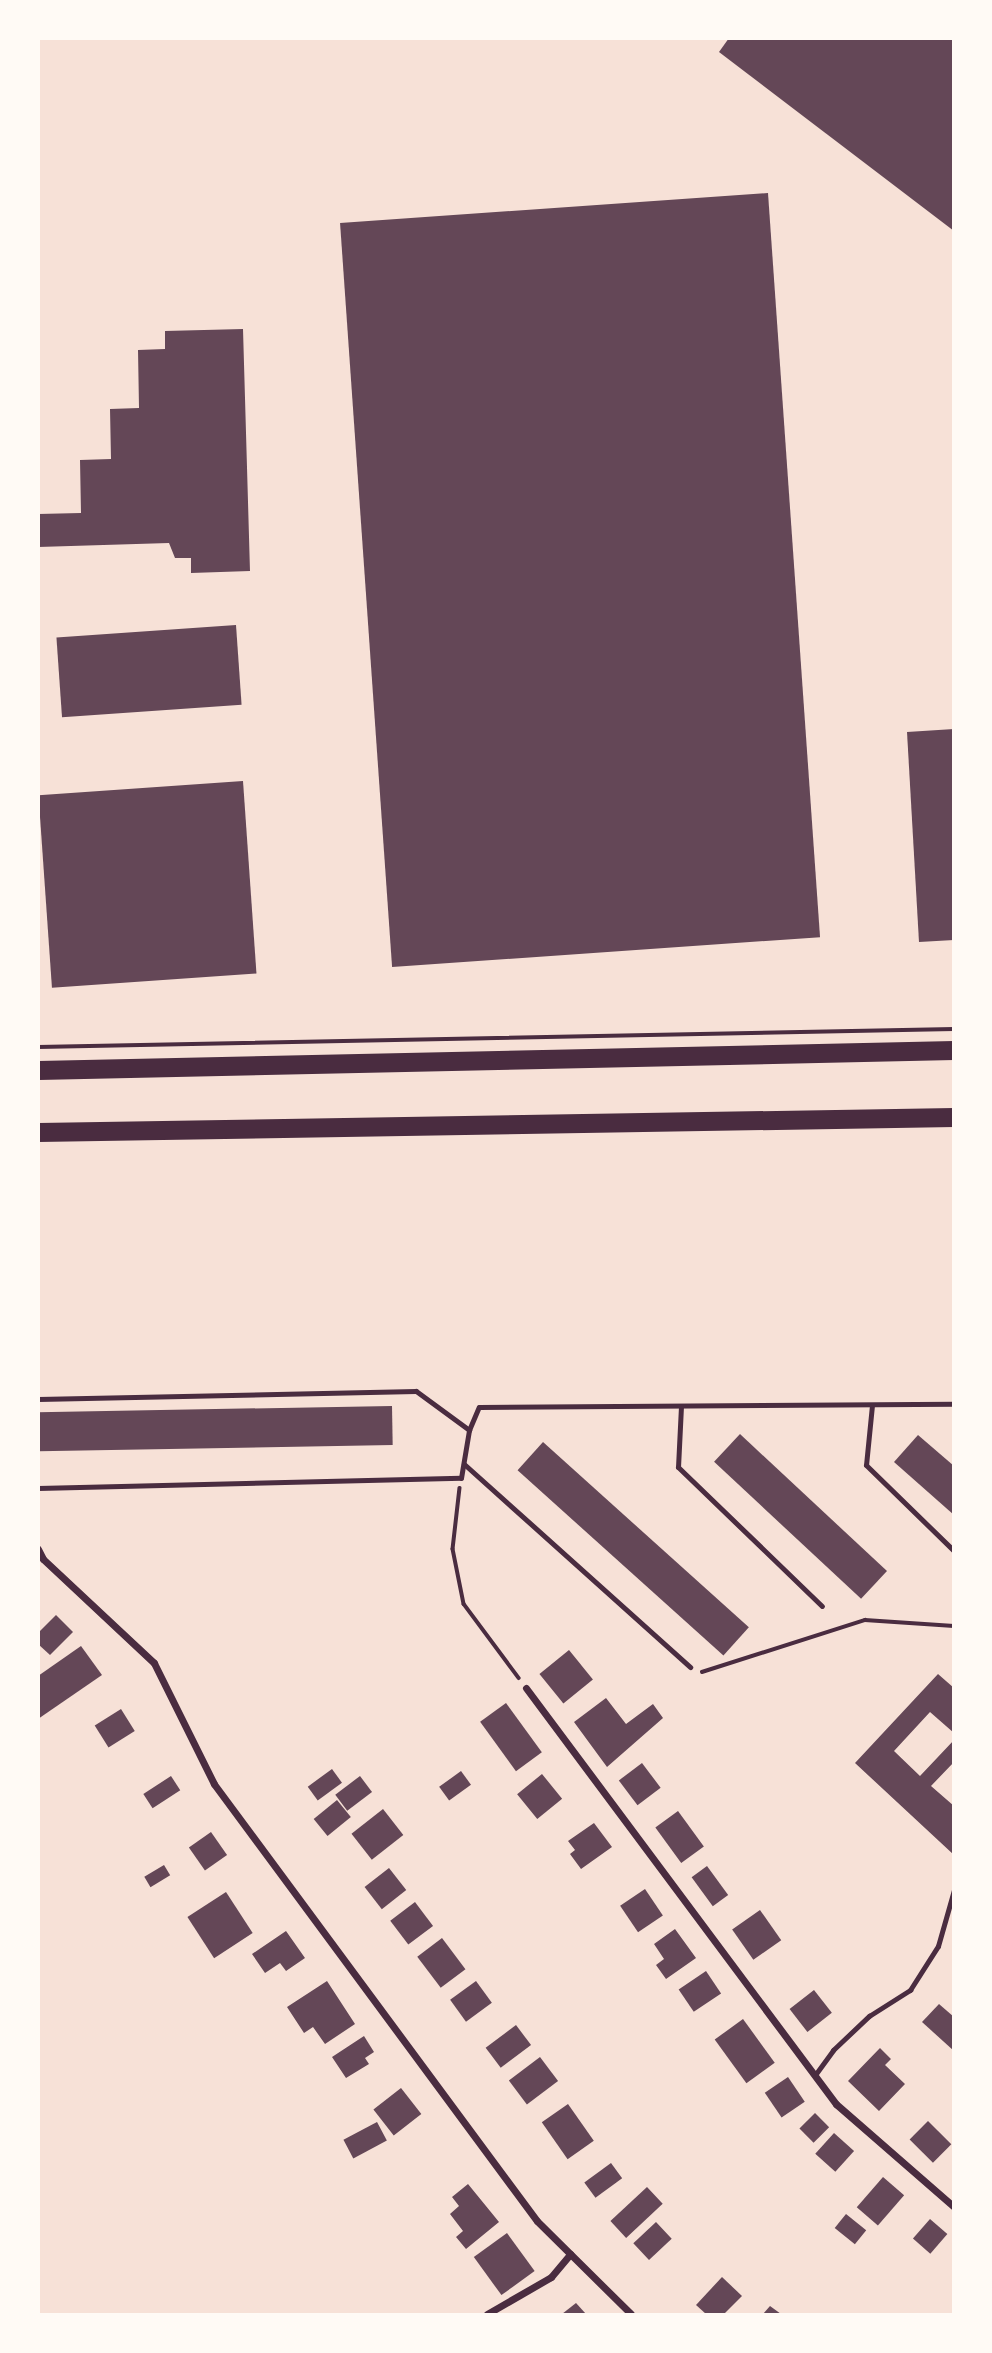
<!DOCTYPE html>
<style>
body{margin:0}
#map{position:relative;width:992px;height:2353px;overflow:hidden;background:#f7e1d7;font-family:Arial,sans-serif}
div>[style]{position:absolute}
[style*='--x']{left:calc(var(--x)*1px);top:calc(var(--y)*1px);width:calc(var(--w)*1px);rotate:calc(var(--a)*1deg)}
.building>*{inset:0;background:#644757;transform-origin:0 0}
.path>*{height:3.5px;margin:-1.75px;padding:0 1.75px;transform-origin:1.75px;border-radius:1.75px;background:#4a2c40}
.service>*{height:5px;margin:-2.5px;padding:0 2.5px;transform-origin:2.5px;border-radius:2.5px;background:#4a2c40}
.minor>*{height:7px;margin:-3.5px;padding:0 3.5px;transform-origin:3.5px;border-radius:3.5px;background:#4a2c40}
.trunk>*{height:19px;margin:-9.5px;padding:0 9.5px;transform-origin:9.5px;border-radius:9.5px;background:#4a2c40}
span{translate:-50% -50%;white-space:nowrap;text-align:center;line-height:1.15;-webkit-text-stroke:5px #fffaf5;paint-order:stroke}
.frame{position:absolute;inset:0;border:40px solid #fffaf5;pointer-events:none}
</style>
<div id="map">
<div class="building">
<i style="clip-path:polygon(729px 38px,954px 38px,954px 231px,719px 52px)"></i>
<i style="left:768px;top:193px;width:746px;height:429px;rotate:86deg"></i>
<i style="clip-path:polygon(243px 329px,250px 571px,191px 573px,191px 558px,175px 558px,169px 543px,38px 547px,38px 514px,81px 513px,80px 460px,111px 459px,110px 409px,139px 408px,138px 350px,165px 349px,165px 331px)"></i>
<i style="left:236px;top:625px;width:80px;height:180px;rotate:86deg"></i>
<i style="clip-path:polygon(954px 729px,954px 940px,919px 942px,907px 732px)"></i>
<i style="left:243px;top:781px;width:193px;height:205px;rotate:86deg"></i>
<i style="left:392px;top:1406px;width:39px;height:354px;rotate:89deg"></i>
<i style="left:740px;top:1434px;width:201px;height:38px;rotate:43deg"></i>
<i style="clip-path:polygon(918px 1435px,954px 1466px,954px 1515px,894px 1462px)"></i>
<i style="left:543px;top:1442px;width:277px;height:38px;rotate:42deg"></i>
<i style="clip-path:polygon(56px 1615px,73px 1632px,50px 1655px,38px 1644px,38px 1633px)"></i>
<i style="clip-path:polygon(81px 1646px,102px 1675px,38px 1719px,38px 1676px)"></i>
<i style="left:569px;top:1650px;width:38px;height:38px;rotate:51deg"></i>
<i style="clip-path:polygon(938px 1674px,954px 1688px,954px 1733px,930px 1712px,894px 1751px,920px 1776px,954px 1740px,954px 1762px,931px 1786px,954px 1806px,954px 1855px,855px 1763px)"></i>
<i style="clip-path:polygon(606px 1698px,626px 1724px,653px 1704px,663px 1718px,607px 1767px,574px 1722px)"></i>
<i style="left:506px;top:1703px;width:61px;height:32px;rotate:54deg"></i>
<i style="left:121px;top:1709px;width:26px;height:31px;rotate:58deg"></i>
<i style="left:642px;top:1763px;width:31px;height:29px;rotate:53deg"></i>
<i style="left:332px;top:1769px;width:17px;height:30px;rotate:54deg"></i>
<i style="left:461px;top:1771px;width:17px;height:27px;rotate:54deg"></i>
<i style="left:542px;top:1774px;width:32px;height:32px;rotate:51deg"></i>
<i style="left:171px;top:1776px;width:17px;height:33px;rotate:57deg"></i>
<i style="left:360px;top:1776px;width:20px;height:31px;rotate:53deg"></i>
<i style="left:337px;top:1800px;width:22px;height:30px;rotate:51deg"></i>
<i style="left:383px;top:1809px;width:33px;height:40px;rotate:52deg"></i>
<i style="left:678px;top:1811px;width:44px;height:28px;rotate:54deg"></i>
<i style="clip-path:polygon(594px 1823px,612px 1847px,581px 1869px,570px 1854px,575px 1850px,568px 1841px)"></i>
<i style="left:211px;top:1832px;width:28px;height:27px;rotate:55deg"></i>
<i style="left:164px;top:1865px;width:12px;height:23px;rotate:59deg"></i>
<i style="left:707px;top:1866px;width:36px;height:19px;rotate:54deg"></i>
<i style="left:389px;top:1868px;width:28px;height:31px;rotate:52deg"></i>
<i style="left:645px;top:1889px;width:32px;height:30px;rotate:56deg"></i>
<i style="left:226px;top:1892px;width:49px;height:46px;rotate:57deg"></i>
<i style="left:415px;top:1902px;width:30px;height:31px;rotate:53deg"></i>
<i style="left:760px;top:1910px;width:37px;height:34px;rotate:55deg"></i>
<i style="clip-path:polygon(675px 1929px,696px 1958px,666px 1979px,656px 1965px,664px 1959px,654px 1944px)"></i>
<i style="clip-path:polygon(286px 1931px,305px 1958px,286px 1971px,280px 1963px,265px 1973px,252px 1954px)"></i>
<i style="left:442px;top:1938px;width:39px;height:31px;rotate:53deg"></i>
<i style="left:706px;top:1971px;width:27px;height:33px;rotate:56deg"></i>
<i style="clip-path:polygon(327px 1981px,355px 2024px,325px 2044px,313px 2027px,304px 2033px,287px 2007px)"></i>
<i style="left:476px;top:1981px;width:27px;height:32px;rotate:54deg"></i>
<i style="left:814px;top:1990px;width:29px;height:31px;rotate:52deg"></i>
<i style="clip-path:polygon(939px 2004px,954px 2017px,954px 2051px,922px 2022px)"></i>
<i style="left:743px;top:2019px;width:54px;height:35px;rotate:54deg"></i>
<i style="left:516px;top:2025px;width:25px;height:38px;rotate:53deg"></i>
<i style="clip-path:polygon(364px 2036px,374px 2052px,365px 2058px,369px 2064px,346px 2078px,332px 2057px)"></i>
<i style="clip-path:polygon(880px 2048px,891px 2059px,885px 2065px,905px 2084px,879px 2111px,848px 2081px)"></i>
<i style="left:540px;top:2057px;width:30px;height:39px;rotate:53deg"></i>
<i style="left:788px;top:2077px;width:30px;height:28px;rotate:56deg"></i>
<i style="left:401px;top:2088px;width:33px;height:35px;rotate:52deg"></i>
<i style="left:568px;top:2104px;width:45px;height:32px;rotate:55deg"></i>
<i style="left:815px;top:2113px;width:20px;height:22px;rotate:45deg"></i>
<i style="left:928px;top:2121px;width:33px;height:26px;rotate:45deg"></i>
<i style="left:377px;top:2122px;width:21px;height:38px;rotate:62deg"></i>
<i style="left:834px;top:2133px;width:27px;height:28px;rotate:42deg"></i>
<i style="left:611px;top:2163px;width:19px;height:33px;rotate:54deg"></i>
<i style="left:883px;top:2177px;width:28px;height:40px;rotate:41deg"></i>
<i style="clip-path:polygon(468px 2184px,499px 2222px,466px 2249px,456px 2237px,463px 2231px,450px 2214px,459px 2206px,452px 2197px)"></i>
<i style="left:647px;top:2187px;width:23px;height:50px;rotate:47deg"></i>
<i style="left:846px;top:2214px;width:26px;height:18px;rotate:39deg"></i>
<i style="left:930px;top:2219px;width:23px;height:26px;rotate:41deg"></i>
<i style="left:656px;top:2222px;width:23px;height:31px;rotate:47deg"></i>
<i style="left:507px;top:2233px;width:47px;height:41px;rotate:54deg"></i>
<i style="clip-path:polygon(722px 2277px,742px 2296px,724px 2314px,706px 2314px,696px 2305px)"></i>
<i style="clip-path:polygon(576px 2303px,586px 2314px,562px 2314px)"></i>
<i style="clip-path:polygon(770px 2306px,781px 2314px,763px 2314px)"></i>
</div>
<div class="path">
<i style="--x:38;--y:1047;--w:916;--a:-1.13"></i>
<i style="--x:460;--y:1488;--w:61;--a:96.5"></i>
<i style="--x:453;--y:1549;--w:56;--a:78.7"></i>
<i style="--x:464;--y:1604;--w:92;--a:53.4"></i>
<i style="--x:702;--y:1672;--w:171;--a:-17.7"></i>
<i style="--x:865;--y:1620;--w:89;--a:3.9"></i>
</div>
<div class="service">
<i style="--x:38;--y:1399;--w:378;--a:-1.2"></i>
<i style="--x:416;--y:1391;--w:66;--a:36.3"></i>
<i style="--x:872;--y:1405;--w:60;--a:95.7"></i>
<i style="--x:866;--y:1465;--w:123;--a:44.3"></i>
<i style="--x:681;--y:1406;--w:61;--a:92.8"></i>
<i style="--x:678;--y:1467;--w:200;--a:44"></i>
<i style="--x:464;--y:1464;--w:304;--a:41.9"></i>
<i style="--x:38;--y:1488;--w:423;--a:-1.4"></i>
<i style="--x:461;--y:1478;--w:49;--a:-80.5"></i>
<i style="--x:469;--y:1430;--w:25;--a:-67"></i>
<i style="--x:479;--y:1407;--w:475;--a:-0.4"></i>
<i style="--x:815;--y:2075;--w:31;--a:-54"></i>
<i style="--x:833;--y:2050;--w:50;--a:-43.4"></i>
<i style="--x:869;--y:2016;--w:49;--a:-32.4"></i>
<i style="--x:910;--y:1990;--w:52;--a:-57.5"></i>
<i style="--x:938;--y:1946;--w:58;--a:-74.1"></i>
</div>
<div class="minor">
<i style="--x:38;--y:1549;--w:11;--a:63"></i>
<i style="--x:43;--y:1559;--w:152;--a:43.1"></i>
<i style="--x:154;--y:1663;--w:135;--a:63.6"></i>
<i style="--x:214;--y:1784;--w:543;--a:53.53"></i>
<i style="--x:537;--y:2221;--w:132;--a:44.7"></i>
<i style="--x:526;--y:1688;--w:519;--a:53.31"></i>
<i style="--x:836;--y:2104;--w:157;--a:41.1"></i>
<i style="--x:487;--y:2314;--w:74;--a:-30"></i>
<i style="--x:551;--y:2277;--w:30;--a:-50"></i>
</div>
<div class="trunk">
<i style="--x:38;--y:1070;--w:916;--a:-1.25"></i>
<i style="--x:38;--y:1132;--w:916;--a:-0.94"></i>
</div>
<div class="frame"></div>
</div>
